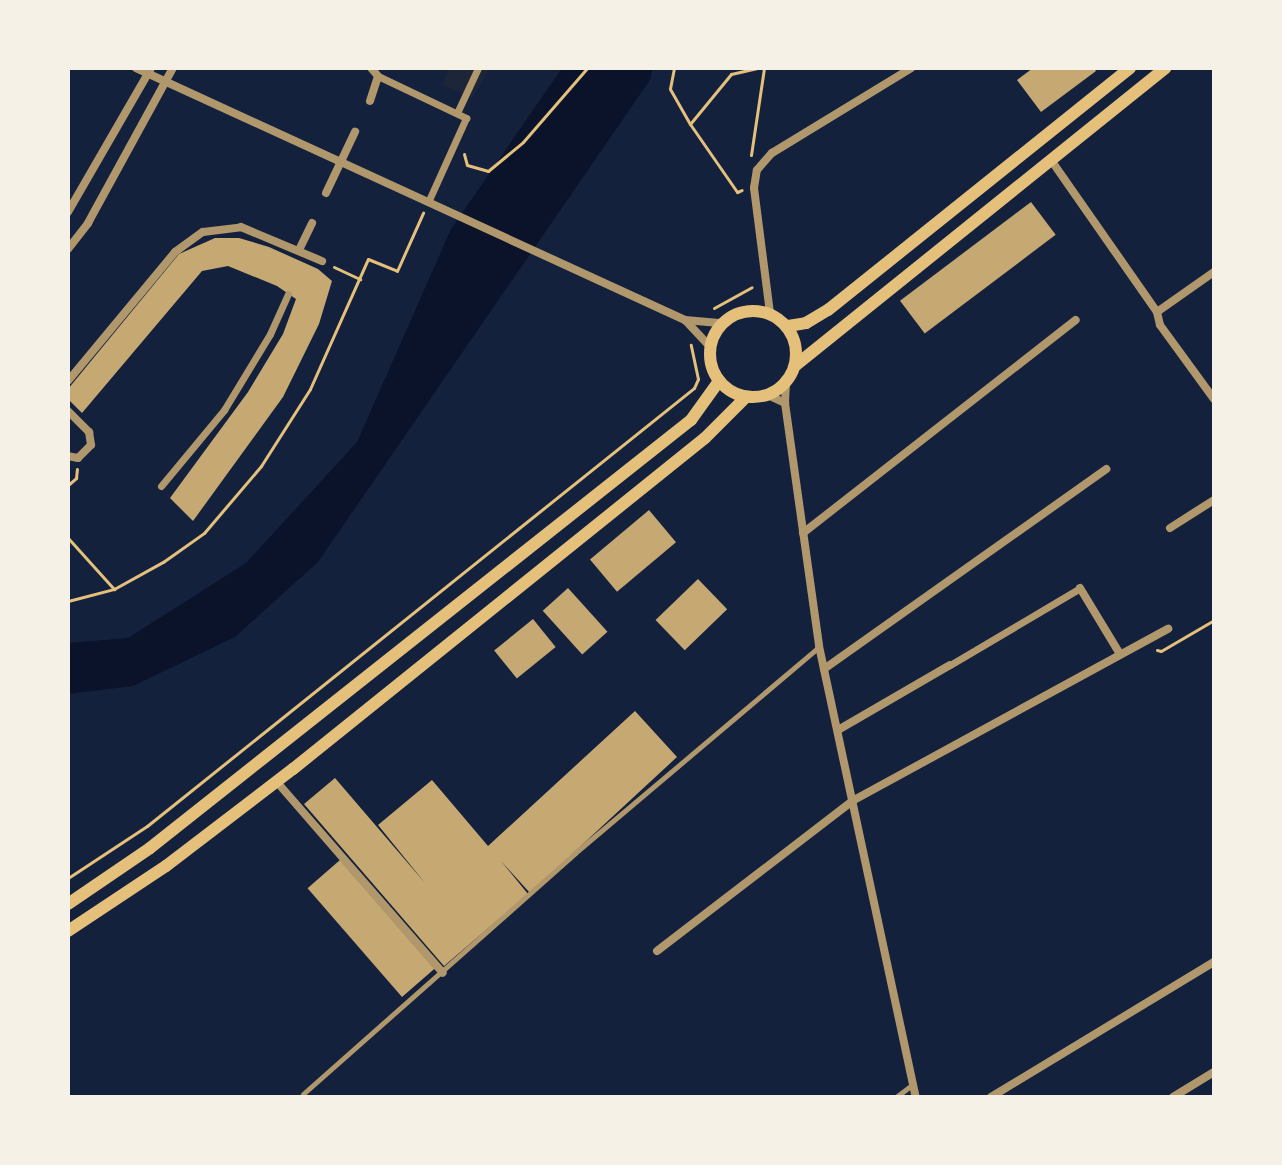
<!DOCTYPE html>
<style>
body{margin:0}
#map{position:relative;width:1282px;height:1165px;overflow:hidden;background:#14213d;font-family:Arial,sans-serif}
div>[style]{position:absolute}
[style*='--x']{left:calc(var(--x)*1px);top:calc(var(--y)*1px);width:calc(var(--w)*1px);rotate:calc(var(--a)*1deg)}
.green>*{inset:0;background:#1d2539}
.water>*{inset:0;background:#0b132b}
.building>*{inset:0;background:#c6a872;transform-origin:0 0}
.path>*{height:3px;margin:-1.5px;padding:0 1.5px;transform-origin:1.5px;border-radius:1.5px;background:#e5c07b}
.service>*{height:5px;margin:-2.5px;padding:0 2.5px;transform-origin:2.5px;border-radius:2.5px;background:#b1986c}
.pedestrian>*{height:7px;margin:-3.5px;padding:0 3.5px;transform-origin:3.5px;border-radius:3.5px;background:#b1986c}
.minor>*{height:8px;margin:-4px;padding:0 4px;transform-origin:4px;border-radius:4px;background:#b1986c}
.secondary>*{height:12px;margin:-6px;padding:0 6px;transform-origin:6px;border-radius:6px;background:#e5c07b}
.secondary>.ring{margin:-6px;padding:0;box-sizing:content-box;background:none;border:12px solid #e5c07b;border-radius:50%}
span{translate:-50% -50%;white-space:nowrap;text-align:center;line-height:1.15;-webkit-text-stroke:6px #f6f1e7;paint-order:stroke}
.frame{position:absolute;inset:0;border:70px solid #f6f1e7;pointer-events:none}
</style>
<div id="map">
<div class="green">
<i style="clip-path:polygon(450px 68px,490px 68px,472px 98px,442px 84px)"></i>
</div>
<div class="water">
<i style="clip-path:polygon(562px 68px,653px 68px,650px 80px,318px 562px,235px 637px,133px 686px,68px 694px,68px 643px,128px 638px,246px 563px,357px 442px,451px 229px)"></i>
</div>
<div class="building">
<i style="clip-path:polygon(1033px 68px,1094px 68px,1096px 71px,1041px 112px,1017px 80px)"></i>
<i style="left:1031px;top:202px;width:41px;height:164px;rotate:53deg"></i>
<i style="clip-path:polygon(215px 238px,239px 238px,269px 247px,318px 269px,332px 281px,319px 324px,283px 397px,193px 521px,170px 498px,248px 392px,283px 334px,296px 299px,277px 286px,228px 266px,202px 271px,82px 413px,68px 399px,68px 389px,179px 254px)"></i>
<i style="left:649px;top:510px;width:42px;height:77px;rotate:50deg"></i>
<i style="left:698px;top:579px;width:42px;height:59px;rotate:46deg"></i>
<i style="left:568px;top:588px;width:59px;height:34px;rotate:48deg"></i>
<i style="left:533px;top:619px;width:36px;height:50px;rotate:51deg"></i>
<i style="clip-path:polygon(635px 711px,677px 757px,530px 893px,501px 861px,528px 894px,444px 966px,304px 804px,335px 778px,425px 883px,378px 825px,432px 780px,488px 846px)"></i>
<i style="left:340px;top:860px;width:144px;height:43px;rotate:49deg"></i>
</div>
<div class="path">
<i style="--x:674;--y:68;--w:21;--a:101"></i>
<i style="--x:670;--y:89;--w:40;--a:60.3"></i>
<i style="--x:690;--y:124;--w:65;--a:-50.6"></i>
<i style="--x:731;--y:74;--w:27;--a:-13"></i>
<i style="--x:690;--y:124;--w:83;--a:55.3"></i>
<i style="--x:737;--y:192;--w:5;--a:-22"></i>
<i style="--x:464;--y:154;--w:11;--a:75"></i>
<i style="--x:467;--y:165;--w:22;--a:16"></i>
<i style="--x:488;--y:171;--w:45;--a:-39.6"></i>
<i style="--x:523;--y:142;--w:98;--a:-49.1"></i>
<i style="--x:751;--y:155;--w:88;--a:-81.5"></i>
<i style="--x:334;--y:267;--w:29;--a:25"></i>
<i style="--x:714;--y:308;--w:43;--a:-28.9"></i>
<i style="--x:68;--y:485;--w:11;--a:-41"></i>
<i style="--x:76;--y:478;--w:9;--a:-84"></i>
<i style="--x:68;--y:538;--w:69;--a:48"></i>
<i style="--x:68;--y:601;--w:48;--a:-14.6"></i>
<i style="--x:114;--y:589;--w:56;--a:-28.9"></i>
<i style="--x:163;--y:562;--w:50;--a:-35.3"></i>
<i style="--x:204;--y:533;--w:88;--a:-49.6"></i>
<i style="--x:261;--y:466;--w:91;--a:-57.5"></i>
<i style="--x:310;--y:389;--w:142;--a:-66"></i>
<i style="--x:368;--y:259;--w:31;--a:22"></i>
<i style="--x:397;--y:271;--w:64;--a:-65.9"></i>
<i style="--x:1157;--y:650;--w:4;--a:14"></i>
<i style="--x:1161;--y:651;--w:61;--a:-30.3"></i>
<i style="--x:68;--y:878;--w:95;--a:-33.4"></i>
<i style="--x:147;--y:826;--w:701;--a:-38.69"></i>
<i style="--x:694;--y:388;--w:10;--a:-66"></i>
<i style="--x:698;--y:379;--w:35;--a:-102"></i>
</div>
<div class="service">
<i style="--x:303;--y:1094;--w:363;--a:-41.5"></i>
<i style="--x:575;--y:853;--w:319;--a:-40.2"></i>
<i style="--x:896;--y:1097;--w:21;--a:-37"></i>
</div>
<div class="pedestrian">
<i style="--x:378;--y:76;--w:98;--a:25.5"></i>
<i style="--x:466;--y:118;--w:92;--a:114.3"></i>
<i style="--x:457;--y:113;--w:50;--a:-65"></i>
<i style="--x:161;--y:486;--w:99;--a:-50.3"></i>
<i style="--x:224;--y:410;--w:89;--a:-58.8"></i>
<i style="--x:270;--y:334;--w:44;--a:-65.8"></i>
<i style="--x:950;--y:665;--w:151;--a:-30.6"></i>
</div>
<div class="minor">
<i style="--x:136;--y:68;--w:604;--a:24.66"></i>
<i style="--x:685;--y:320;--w:37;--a:5"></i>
<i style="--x:370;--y:101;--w:26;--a:-72"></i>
<i style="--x:378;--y:76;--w:11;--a:-131"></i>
<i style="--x:1051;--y:160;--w:185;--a:55.1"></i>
<i style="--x:1157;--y:312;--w:13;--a:77"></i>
<i style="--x:1160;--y:325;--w:92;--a:53.9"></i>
<i style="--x:326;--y:193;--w:68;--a:-64.6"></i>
<i style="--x:68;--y:212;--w:166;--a:-60"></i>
<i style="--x:68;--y:249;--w:33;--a:-52"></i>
<i style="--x:88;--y:223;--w:177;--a:-61.3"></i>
<i style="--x:299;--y:250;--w:30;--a:-64"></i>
<i style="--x:1157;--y:312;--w:70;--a:-35.1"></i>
<i style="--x:770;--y:313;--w:126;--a:-97.3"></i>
<i style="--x:754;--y:188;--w:18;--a:-81"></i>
<i style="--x:757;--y:170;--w:23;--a:-49"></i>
<i style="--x:772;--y:153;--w:163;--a:-31.4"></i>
<i style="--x:686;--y:321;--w:35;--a:47"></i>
<i style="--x:68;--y:381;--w:168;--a:-50.3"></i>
<i style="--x:175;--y:252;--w:34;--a:-36"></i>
<i style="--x:203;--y:232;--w:38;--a:-7"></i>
<i style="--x:241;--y:227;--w:88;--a:22.8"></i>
<i style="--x:786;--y:383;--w:20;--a:93"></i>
<i style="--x:785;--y:403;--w:245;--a:82"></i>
<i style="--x:819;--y:646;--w:461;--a:77.9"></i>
<i style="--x:768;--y:395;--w:19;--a:25"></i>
<i style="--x:68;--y:411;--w:30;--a:45"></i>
<i style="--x:89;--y:432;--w:13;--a:81"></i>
<i style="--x:91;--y:445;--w:18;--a:135"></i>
<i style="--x:78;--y:458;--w:10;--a:-169"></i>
<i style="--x:1170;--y:528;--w:52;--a:-32.5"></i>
<i style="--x:803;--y:533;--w:346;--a:-38"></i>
<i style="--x:1080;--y:588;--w:77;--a:58.8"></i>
<i style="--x:824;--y:669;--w:346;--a:-35.3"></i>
<i style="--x:838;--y:730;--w:129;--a:-30.1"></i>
<i style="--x:276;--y:781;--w:254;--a:49"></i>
<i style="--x:657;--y:951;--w:248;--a:-37.5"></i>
<i style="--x:854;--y:800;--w:358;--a:-28.6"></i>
<i style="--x:991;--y:1097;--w:261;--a:-31.2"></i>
<i style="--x:1173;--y:1097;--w:48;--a:-31.4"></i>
</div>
<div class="secondary">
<i class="ring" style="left:710px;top:311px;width:74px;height:74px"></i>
<i style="--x:788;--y:326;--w:18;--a:-9"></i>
<i style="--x:806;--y:323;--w:26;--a:-31"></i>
<i style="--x:828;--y:310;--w:387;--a:-38.7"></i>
<i style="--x:796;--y:365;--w:474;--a:-38.8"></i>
<i style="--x:68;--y:904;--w:99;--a:-34.3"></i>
<i style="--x:150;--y:848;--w:690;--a:-38.35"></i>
<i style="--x:691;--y:420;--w:48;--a:-54.3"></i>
<i style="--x:68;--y:931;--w:118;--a:-33.6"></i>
<i style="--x:166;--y:866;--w:160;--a:-37.4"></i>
<i style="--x:293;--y:769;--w:528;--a:-38.78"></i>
<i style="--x:705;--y:438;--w:58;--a:-45"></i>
</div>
<div class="frame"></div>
</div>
